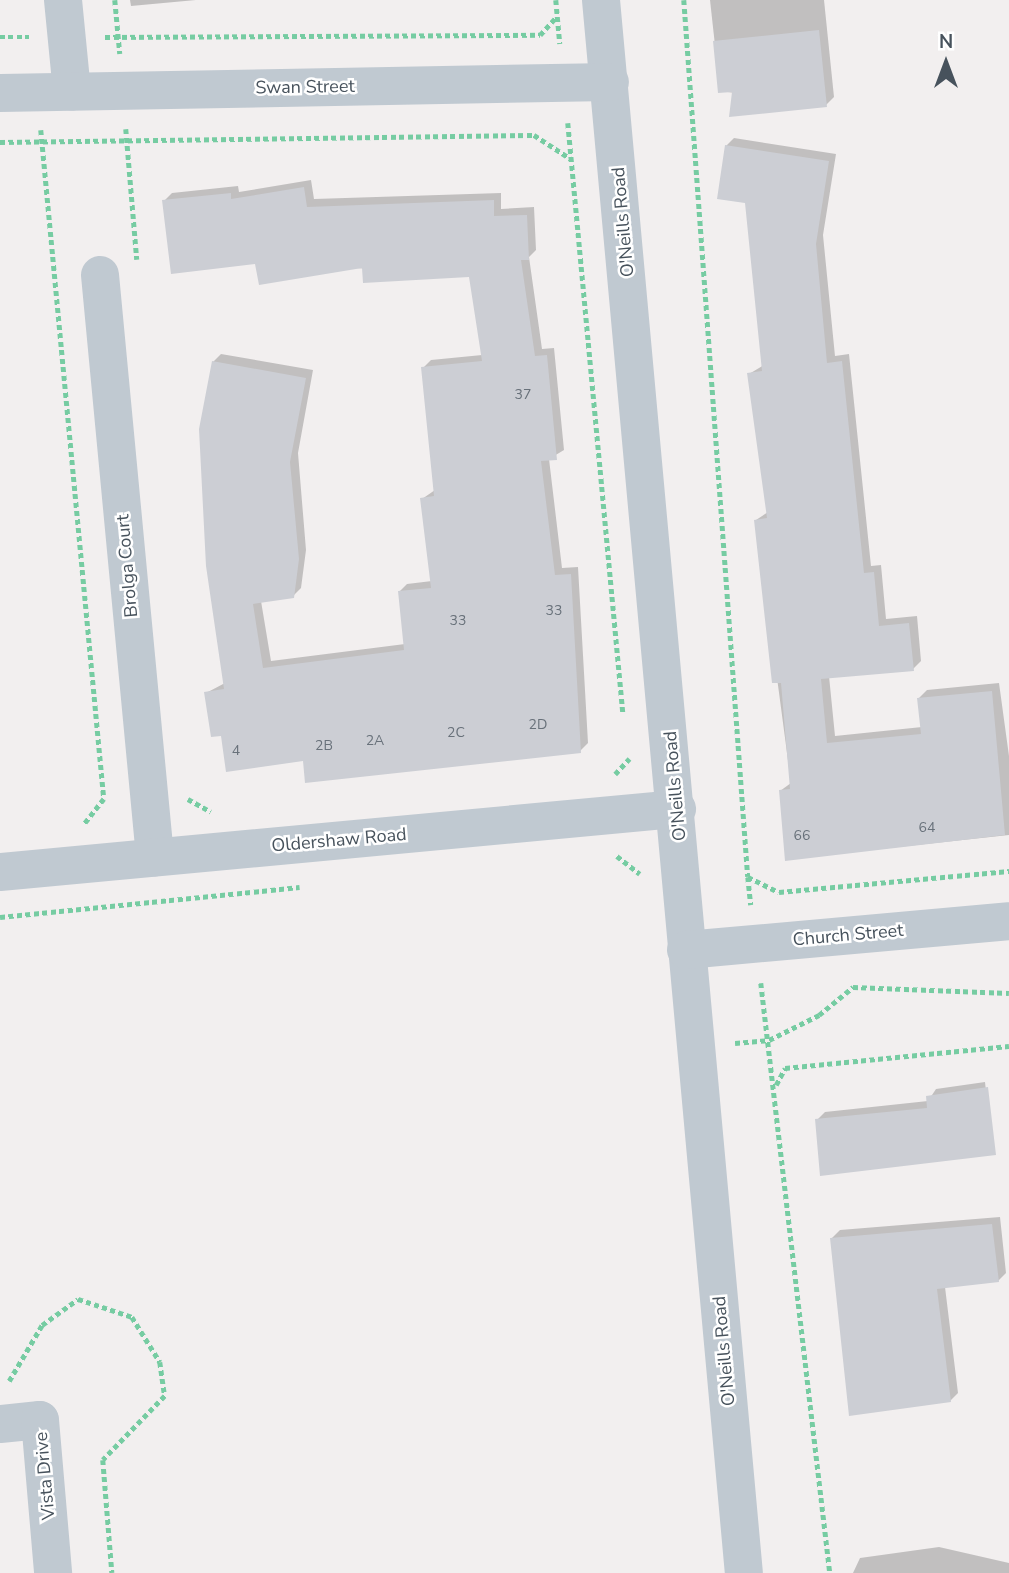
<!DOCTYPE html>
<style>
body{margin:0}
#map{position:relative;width:1009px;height:1573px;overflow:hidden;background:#f2efef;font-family:"Nunito Sans",sans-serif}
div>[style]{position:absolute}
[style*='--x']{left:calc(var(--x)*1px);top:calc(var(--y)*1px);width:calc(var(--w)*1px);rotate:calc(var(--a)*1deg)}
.shadow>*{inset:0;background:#0003}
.building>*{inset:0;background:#ccced4}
.path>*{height:4.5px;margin-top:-2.25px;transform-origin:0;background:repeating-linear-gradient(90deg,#76cca2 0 5px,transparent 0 8.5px)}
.minor>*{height:38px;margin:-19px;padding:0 19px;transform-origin:19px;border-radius:19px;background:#c0c9d1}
span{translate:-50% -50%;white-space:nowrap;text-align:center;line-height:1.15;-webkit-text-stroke:5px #fff;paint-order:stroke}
.number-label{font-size:14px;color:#68717a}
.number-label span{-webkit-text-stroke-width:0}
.street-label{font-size:18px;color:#47525c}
.north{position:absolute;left:911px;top:28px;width:70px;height:70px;-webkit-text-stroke:5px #fff;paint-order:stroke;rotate:0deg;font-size:19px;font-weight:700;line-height:28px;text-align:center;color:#47525c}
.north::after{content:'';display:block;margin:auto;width:24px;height:32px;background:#47525c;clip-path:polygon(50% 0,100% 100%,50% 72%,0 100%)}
</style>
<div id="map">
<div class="shadow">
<i style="clip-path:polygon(130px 0,196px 0,131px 6px)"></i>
<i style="clip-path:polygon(710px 0,824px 0,834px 97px,826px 105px,720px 91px)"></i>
<i style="clip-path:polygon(734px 138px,836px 154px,823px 235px,835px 356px,849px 354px,871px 566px,881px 565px,886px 619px,917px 616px,921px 661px,913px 669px,829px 676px,835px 736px,922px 727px,919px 698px,927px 690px,999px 683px,1009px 756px,1009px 835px,787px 859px,780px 791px,791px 783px,756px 520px,768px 512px,749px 374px,764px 365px,747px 201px,726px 146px)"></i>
<i style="clip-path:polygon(311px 180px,314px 199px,501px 193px,501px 209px,534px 207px,536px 250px,529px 257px,542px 349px,554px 348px,564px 450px,549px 459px,562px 568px,578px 567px,588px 743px,580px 751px,304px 759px,223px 734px,206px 693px,225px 683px,213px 362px,221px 354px,313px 370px,298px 453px,306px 550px,301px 588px,293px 596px,261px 601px,271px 661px,405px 644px,399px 592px,407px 584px,432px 581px,422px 499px,435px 490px,423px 368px,431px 360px,482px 355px,471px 275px,257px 262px,164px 201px,172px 193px,238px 186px,239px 192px)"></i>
<i style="clip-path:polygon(985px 1082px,992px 1146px,817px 1120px,825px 1112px,928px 1101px,936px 1089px)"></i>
<i style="clip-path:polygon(1000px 1217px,1006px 1273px,998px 1281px,945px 1287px,958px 1393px,950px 1401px,832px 1238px,840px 1230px)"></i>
<i style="clip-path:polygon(939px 1547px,1009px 1563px,1009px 1573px,853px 1573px,860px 1558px)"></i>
</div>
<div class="building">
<i style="clip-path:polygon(819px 30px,827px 107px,729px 117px,732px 92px,718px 93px,713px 41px)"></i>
<i style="clip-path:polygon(725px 145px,829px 161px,816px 244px,827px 363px,842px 361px,864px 573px,874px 572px,879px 626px,909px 623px,914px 671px,821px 679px,827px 743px,921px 734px,917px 698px,992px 691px,1005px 835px,785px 861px,779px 790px,790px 789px,781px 683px,772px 683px,754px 520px,767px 518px,747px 373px,762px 371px,745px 203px,717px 199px)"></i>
<i style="clip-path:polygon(304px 187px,307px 207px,494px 200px,494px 216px,527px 215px,529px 260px,521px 260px,535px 356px,547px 355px,557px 460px,541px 461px,555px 575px,571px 574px,581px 753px,305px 783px,303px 761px,226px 772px,221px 736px,211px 737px,204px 692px,224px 689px,206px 566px,199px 429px,212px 361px,306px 378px,290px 462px,299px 559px,294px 598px,253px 604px,263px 668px,404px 650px,398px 591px,431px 588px,420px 498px,434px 496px,421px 367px,482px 361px,469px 277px,363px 283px,362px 268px,259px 285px,255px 264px,171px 274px,162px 200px,231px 193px,231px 199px)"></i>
<i style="clip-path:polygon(988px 1087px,996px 1155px,820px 1176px,815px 1119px,927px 1108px,926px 1096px)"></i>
<i style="clip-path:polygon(992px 1224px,999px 1282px,937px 1289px,951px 1402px,849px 1416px,830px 1238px)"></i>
</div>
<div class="path">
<i style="--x:115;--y:0;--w:54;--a:84.7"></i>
<i style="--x:556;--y:0;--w:44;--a:84.8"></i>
<i style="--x:684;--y:0;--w:879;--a:85.83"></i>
<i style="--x:748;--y:877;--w:34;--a:26"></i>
<i style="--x:779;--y:892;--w:231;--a:-5.2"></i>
<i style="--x:0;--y:37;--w:29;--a:0"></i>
<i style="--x:105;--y:37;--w:435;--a:-0.3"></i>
<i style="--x:540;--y:35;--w:25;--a:-48"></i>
<i style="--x:568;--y:123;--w:593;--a:84.67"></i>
<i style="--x:126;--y:129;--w:131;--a:85.2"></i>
<i style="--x:41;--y:130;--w:672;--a:84.62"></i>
<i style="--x:104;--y:799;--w:31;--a:128"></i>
<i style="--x:0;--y:142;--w:534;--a:-0.75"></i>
<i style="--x:534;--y:135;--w:44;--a:33"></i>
<i style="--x:615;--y:774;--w:21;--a:-47"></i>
<i style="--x:188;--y:799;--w:26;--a:29"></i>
<i style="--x:617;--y:856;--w:29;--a:38"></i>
<i style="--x:748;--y:877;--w:28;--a:84"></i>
<i style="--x:0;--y:917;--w:301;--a:-5.7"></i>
<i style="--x:761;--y:983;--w:594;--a:83.33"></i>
<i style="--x:735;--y:1043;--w:34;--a:-5"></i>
<i style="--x:769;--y:1040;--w:56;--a:-26.6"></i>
<i style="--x:819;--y:1015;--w:44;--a:-39.5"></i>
<i style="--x:853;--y:987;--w:156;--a:2.2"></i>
<i style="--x:776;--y:1085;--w:19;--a:-62"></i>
<i style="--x:785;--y:1068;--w:225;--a:-5.6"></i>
<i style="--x:9;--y:1381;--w:65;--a:-59.5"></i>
<i style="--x:42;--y:1325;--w:44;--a:-35.8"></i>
<i style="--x:78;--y:1299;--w:57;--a:18.4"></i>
<i style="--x:132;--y:1317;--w:53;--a:58.1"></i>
<i style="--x:160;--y:1362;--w:34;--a:82"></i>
<i style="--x:165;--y:1396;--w:89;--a:134.1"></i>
<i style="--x:103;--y:1460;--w:113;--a:85.4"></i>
</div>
<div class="minor">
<i style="--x:63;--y:0;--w:92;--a:84.4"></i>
<i style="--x:601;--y:0;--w:1579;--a:84.81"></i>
<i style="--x:0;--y:93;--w:610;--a:-1.03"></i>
<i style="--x:100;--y:275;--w:585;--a:84.6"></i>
<i style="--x:0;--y:872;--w:680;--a:-5.32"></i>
<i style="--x:686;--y:950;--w:324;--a:-5.1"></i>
<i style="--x:0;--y:1424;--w:40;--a:-5.7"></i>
<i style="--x:40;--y:1420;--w:154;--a:85.1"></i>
</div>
<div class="number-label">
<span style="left:523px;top:395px">37</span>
<span style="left:554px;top:611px">33</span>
<span style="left:458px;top:621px">33</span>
<span style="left:538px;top:725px">2D</span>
<span style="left:456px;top:733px">2C</span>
<span style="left:375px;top:741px">2A</span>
<span style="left:324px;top:746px">2B</span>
<span style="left:236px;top:751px">4</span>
<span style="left:927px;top:828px">64</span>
<span style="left:802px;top:836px">66</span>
</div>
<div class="street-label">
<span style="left:305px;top:87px;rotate:-1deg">Swan Street</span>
<span style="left:623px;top:222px;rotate:-95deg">O'Neills Road</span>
<span style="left:127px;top:566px;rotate:-95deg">Brolga Court</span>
<span style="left:675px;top:786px;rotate:-95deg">O'Neills Road</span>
<span style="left:339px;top:840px;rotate:-5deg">Oldershaw Road</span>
<span style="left:848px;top:935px;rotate:-5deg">Church Street</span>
<span style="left:724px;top:1351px;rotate:-95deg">O'Neills Road</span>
<span style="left:45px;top:1476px;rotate:-95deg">Vista Drive</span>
</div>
<div class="north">N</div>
</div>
